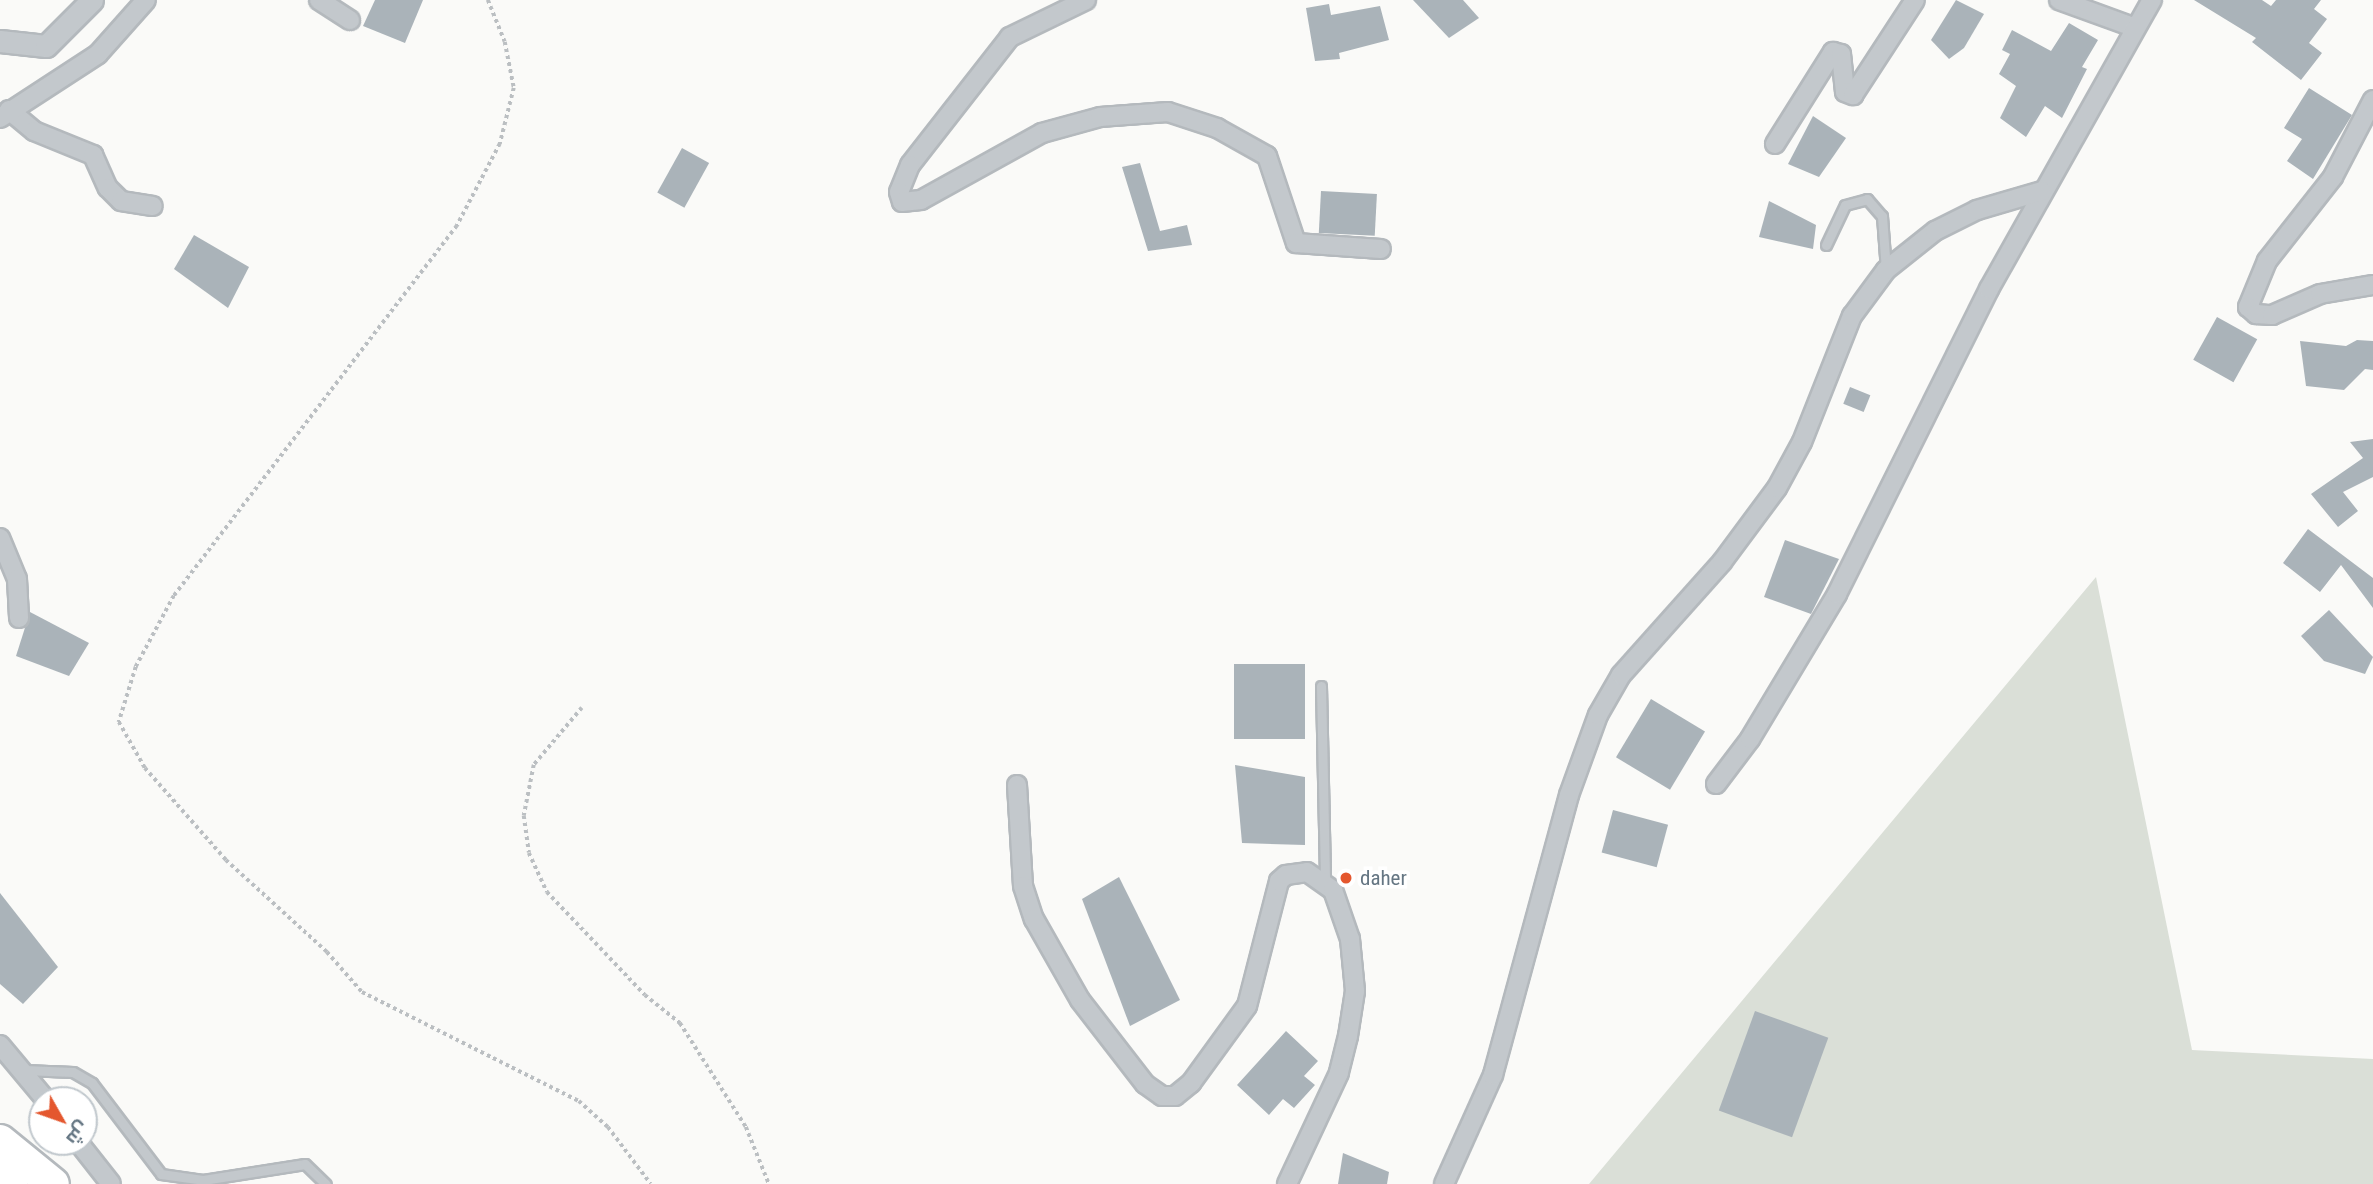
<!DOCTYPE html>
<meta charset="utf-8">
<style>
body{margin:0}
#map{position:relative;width:2373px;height:1184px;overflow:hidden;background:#fafaf8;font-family:"Roboto Condensed",Cairo,sans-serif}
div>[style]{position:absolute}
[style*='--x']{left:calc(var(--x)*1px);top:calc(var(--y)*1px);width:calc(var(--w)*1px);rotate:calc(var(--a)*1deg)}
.green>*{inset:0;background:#dadfd7}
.building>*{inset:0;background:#aab3b9;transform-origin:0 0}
.path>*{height:3.5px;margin-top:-1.75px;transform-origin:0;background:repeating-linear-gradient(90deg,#bbbfc2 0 3.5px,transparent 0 7px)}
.roads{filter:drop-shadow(2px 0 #b4b9bd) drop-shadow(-2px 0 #b4b9bd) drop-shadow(0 2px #b4b9bd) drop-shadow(0 -2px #b4b9bd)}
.service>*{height:9px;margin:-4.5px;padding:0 4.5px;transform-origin:4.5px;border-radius:4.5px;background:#c3c8cc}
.minor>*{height:18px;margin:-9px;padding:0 9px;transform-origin:9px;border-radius:9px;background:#c3c8cc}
.tertiary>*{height:21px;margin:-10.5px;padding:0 10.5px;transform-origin:10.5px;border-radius:10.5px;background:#c3c8cc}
.motorway>*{height:32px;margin:-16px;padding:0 16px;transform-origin:16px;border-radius:16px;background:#fff}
.dots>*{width:19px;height:19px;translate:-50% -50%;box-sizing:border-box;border:4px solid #fff;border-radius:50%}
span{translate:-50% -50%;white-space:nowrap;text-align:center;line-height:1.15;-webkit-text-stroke:7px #fff;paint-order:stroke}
.poi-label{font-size:21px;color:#657683}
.left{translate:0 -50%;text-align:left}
.north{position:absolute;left:28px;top:1086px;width:70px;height:70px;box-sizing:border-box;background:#fff;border:2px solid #c1c8cd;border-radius:50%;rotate:130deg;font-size:19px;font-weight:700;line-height:28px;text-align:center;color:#657683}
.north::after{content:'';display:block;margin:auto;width:24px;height:32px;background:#e4572e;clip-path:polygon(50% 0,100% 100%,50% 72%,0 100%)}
</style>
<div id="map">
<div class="green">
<i style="clip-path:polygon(2096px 577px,2192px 1050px,2373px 1059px,2373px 1184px,1589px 1184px)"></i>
</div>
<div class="building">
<i style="clip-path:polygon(375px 0,423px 0,405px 43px,363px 26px)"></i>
<i style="clip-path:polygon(1413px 0,1463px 0,1479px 18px,1449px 38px)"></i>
<i style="clip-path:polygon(1956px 0,1984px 14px,1964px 48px,1949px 59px,1931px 40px)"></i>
<i style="clip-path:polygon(2194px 0,2262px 0,2271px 6px,2276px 0,2321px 0,2314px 9px,2327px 19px,2309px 43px,2322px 53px,2301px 80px,2252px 42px,2256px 38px)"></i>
<i style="clip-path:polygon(1329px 4px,1331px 15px,1380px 6px,1389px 40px,1339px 53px,1340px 59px,1315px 61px,1306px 8px)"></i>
<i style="clip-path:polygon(2069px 23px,2098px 40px,2082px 67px,2087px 69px,2062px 118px,2045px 106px,2026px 137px,2000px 118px,2016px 86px,1999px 74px,2010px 54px,2002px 50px,2012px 30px,2051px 51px)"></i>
<i style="clip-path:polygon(2309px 88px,2352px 115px,2313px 179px,2287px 161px,2302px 139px,2284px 128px)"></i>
<i style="clip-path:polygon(1813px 116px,1846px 138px,1819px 177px,1788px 164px)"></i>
<i style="left:682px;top:148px;width:31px;height:51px;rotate:29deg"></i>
<i style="clip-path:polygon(1140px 163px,1160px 231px,1187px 225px,1192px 245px,1148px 251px,1122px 167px)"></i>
<i style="left:1321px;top:191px;width:56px;height:42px;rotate:3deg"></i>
<i style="clip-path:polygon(1769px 201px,1816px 225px,1813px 249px,1759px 237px)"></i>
<i style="clip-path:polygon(194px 235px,249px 267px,228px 308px,174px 269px)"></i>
<i style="left:2217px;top:317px;width:46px;height:49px;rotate:29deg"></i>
<i style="clip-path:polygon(2357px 340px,2373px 341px,2373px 370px,2365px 369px,2344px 390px,2306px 386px,2300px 341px,2346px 346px)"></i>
<i style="left:1850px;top:387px;width:22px;height:18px;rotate:22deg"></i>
<i style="clip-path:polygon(2373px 439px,2373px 477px,2343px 492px,2358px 511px,2338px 527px,2311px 494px,2363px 458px,2350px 442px)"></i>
<i style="clip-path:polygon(2308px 529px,2373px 578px,2373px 608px,2341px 565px,2320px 592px,2283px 563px)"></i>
<i style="clip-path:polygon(1785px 540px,1839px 559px,1811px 614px,1764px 597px)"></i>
<i style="clip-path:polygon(2329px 610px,2373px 657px,2365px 674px,2324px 661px,2301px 636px)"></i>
<i style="clip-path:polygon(30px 612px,89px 643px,69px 676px,16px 656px)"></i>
<i style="left:1234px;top:664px;width:71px;height:75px"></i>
<i style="left:1651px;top:699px;width:63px;height:68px;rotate:31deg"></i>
<i style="clip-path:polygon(1235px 765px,1305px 777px,1305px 845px,1242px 843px)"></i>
<i style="left:1613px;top:810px;width:57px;height:44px;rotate:15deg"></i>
<i style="clip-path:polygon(1119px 877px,1180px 1000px,1130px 1026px,1082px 899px)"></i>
<i style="clip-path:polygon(0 893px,58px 967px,23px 1004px,0 984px)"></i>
<i style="left:1755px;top:1011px;width:78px;height:106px;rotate:20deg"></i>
<i style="clip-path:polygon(1286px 1031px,1318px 1061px,1304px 1076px,1315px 1085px,1294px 1108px,1283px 1099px,1269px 1115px,1237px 1085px)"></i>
<i style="clip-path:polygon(1343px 1153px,1389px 1172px,1387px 1184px,1338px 1184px)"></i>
</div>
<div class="path">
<i style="--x:488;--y:0;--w:45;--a:68"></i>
<i style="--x:505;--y:42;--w:47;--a:78.9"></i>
<i style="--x:514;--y:88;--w:58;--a:104"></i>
<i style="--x:500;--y:144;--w:93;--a:117.7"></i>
<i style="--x:457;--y:226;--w:466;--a:127.4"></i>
<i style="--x:174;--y:596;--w:81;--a:118.2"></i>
<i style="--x:136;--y:667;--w:58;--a:107.2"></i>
<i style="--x:119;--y:722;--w:53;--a:60.5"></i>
<i style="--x:145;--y:768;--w:123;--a:48.6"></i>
<i style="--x:226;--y:860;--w:137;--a:42.3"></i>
<i style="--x:327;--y:952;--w:53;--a:48.8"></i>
<i style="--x:362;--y:992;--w:243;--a:26.7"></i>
<i style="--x:579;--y:1101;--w:39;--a:42"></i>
<i style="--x:608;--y:1127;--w:71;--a:53"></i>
<i style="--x:582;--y:708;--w:75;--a:130.1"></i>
<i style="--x:534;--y:765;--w:52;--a:101.1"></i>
<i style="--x:524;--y:816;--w:37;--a:82"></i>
<i style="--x:529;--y:853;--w:43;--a:65.2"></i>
<i style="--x:547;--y:892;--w:142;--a:46.4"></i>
<i style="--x:645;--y:995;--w:45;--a:38.7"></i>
<i style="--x:680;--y:1023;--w:123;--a:57.6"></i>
<i style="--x:746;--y:1127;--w:61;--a:68"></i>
</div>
<div class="roads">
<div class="service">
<i style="--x:1826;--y:245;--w:44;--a:-64.6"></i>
<i style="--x:1845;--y:205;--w:23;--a:-15"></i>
<i style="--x:1867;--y:199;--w:23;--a:49"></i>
<i style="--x:1882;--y:216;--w:54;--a:85.8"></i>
<i style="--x:1321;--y:686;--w:194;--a:88.8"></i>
<i style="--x:24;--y:1070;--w:49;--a:2.3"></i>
<i style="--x:73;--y:1072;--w:22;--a:30"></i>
<i style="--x:92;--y:1083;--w:114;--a:52.8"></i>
<i style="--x:161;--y:1174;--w:42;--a:8.1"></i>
<i style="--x:203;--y:1180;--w:103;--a:-8.9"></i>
<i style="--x:305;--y:1164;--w:29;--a:44"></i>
</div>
<div class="minor">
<i style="--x:319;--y:0;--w:37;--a:33"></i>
<i style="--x:1086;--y:0;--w:85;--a:154"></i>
<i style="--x:1010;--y:37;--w:162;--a:128"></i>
<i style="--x:910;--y:165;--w:29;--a:112"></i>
<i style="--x:899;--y:192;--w:10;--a:73"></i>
<i style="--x:902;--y:202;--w:19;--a:-6"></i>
<i style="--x:921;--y:200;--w:138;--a:-29"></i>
<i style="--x:1042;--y:133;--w:60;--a:-15.4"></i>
<i style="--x:1100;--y:117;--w:68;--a:-4.2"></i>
<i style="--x:1168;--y:112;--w:52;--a:18.1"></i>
<i style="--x:1217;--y:128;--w:57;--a:29.2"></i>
<i style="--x:1267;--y:156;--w:92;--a:71.6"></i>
<i style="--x:1296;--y:243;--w:85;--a:4"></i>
<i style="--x:2059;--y:0;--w:79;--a:20"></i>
<i style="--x:2373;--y:100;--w:87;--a:117.5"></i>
<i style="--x:2333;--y:177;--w:107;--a:128.2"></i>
<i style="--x:2267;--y:261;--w:50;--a:112.4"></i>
<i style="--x:2248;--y:307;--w:11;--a:41"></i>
<i style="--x:2256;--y:314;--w:16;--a:4"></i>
<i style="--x:2272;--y:315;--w:52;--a:-23.6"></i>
<i style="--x:2320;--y:294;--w:54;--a:-9.6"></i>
<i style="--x:9;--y:110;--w:33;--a:40"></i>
<i style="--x:34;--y:131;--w:64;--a:22.1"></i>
<i style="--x:93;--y:155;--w:36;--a:66"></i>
<i style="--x:108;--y:188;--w:18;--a:45"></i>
<i style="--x:121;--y:201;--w:32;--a:9"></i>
<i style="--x:0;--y:118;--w:117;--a:-33.1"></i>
<i style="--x:98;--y:54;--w:72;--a:-48.4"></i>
<i style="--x:1775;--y:144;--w:109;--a:-57.8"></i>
<i style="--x:1833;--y:52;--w:8;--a:14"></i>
<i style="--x:1841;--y:54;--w:38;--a:84"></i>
<i style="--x:1845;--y:92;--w:9;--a:21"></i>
<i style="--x:1853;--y:95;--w:113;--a:-56.9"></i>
<i style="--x:0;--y:538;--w:44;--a:67.5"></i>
<i style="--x:17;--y:579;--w:39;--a:87"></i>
<i style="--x:1716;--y:784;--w:56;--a:-52.9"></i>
<i style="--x:1750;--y:739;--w:169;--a:-59"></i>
<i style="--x:1837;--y:594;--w:341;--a:-63.5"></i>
<i style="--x:1989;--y:289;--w:332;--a:-60.6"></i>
<i style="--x:1017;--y:785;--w:101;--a:86.6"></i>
<i style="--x:1023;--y:886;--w:35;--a:72"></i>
<i style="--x:1034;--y:919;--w:93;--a:60.4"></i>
<i style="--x:1080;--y:1000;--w:106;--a:52.3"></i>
<i style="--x:1145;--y:1084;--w:21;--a:35"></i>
<i style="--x:1162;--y:1096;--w:13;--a:0"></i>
<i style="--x:1175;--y:1096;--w:21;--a:-39"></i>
<i style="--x:1191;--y:1083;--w:95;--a:-54"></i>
<i style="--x:1247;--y:1006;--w:129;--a:-75.6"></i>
<i style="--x:1279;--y:881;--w:9;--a:-41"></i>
<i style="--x:1286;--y:875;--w:21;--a:-8"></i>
<i style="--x:1307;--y:872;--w:32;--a:35"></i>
<i style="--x:1333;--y:890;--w:52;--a:70.9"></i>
<i style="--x:1350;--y:939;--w:52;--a:84.5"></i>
<i style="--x:1355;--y:991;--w:46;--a:98.8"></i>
<i style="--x:1348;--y:1036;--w:38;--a:104"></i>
<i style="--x:1339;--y:1073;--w:123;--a:115.1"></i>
<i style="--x:0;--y:1045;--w:72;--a:50.1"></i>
<i style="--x:78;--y:1142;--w:53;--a:51.8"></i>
<i style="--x:1444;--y:1184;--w:120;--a:-65.8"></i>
<i style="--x:1493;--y:1075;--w:290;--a:-74.8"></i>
<i style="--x:1569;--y:795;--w:85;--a:-70.1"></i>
<i style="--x:1598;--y:715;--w:46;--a:-60.1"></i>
<i style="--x:1621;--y:675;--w:152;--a:-48.2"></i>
<i style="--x:1722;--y:562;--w:92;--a:-53.4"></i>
<i style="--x:1777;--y:488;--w:52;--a:-61.5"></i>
<i style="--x:1802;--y:442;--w:136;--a:-68.4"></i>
<i style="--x:1852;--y:316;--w:57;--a:-53.5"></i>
<i style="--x:1886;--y:270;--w:63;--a:-38.5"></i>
<i style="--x:1935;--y:231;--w:47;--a:-26.6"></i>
<i style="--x:1977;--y:210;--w:68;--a:-16.3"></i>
</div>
<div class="tertiary">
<i style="--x:0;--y:41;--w:46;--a:6.2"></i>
<i style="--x:46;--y:46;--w:65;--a:-45"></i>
</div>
<div class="motorway">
<i style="--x:0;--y:1141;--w:68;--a:39.1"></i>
<i style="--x:0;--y:1176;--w:14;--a:36"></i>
</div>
</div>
<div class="dots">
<i style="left:1346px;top:878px;background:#e4572e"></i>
</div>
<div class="poi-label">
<span class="left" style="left:1360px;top:878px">daher</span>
</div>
<div class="north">ش</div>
</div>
